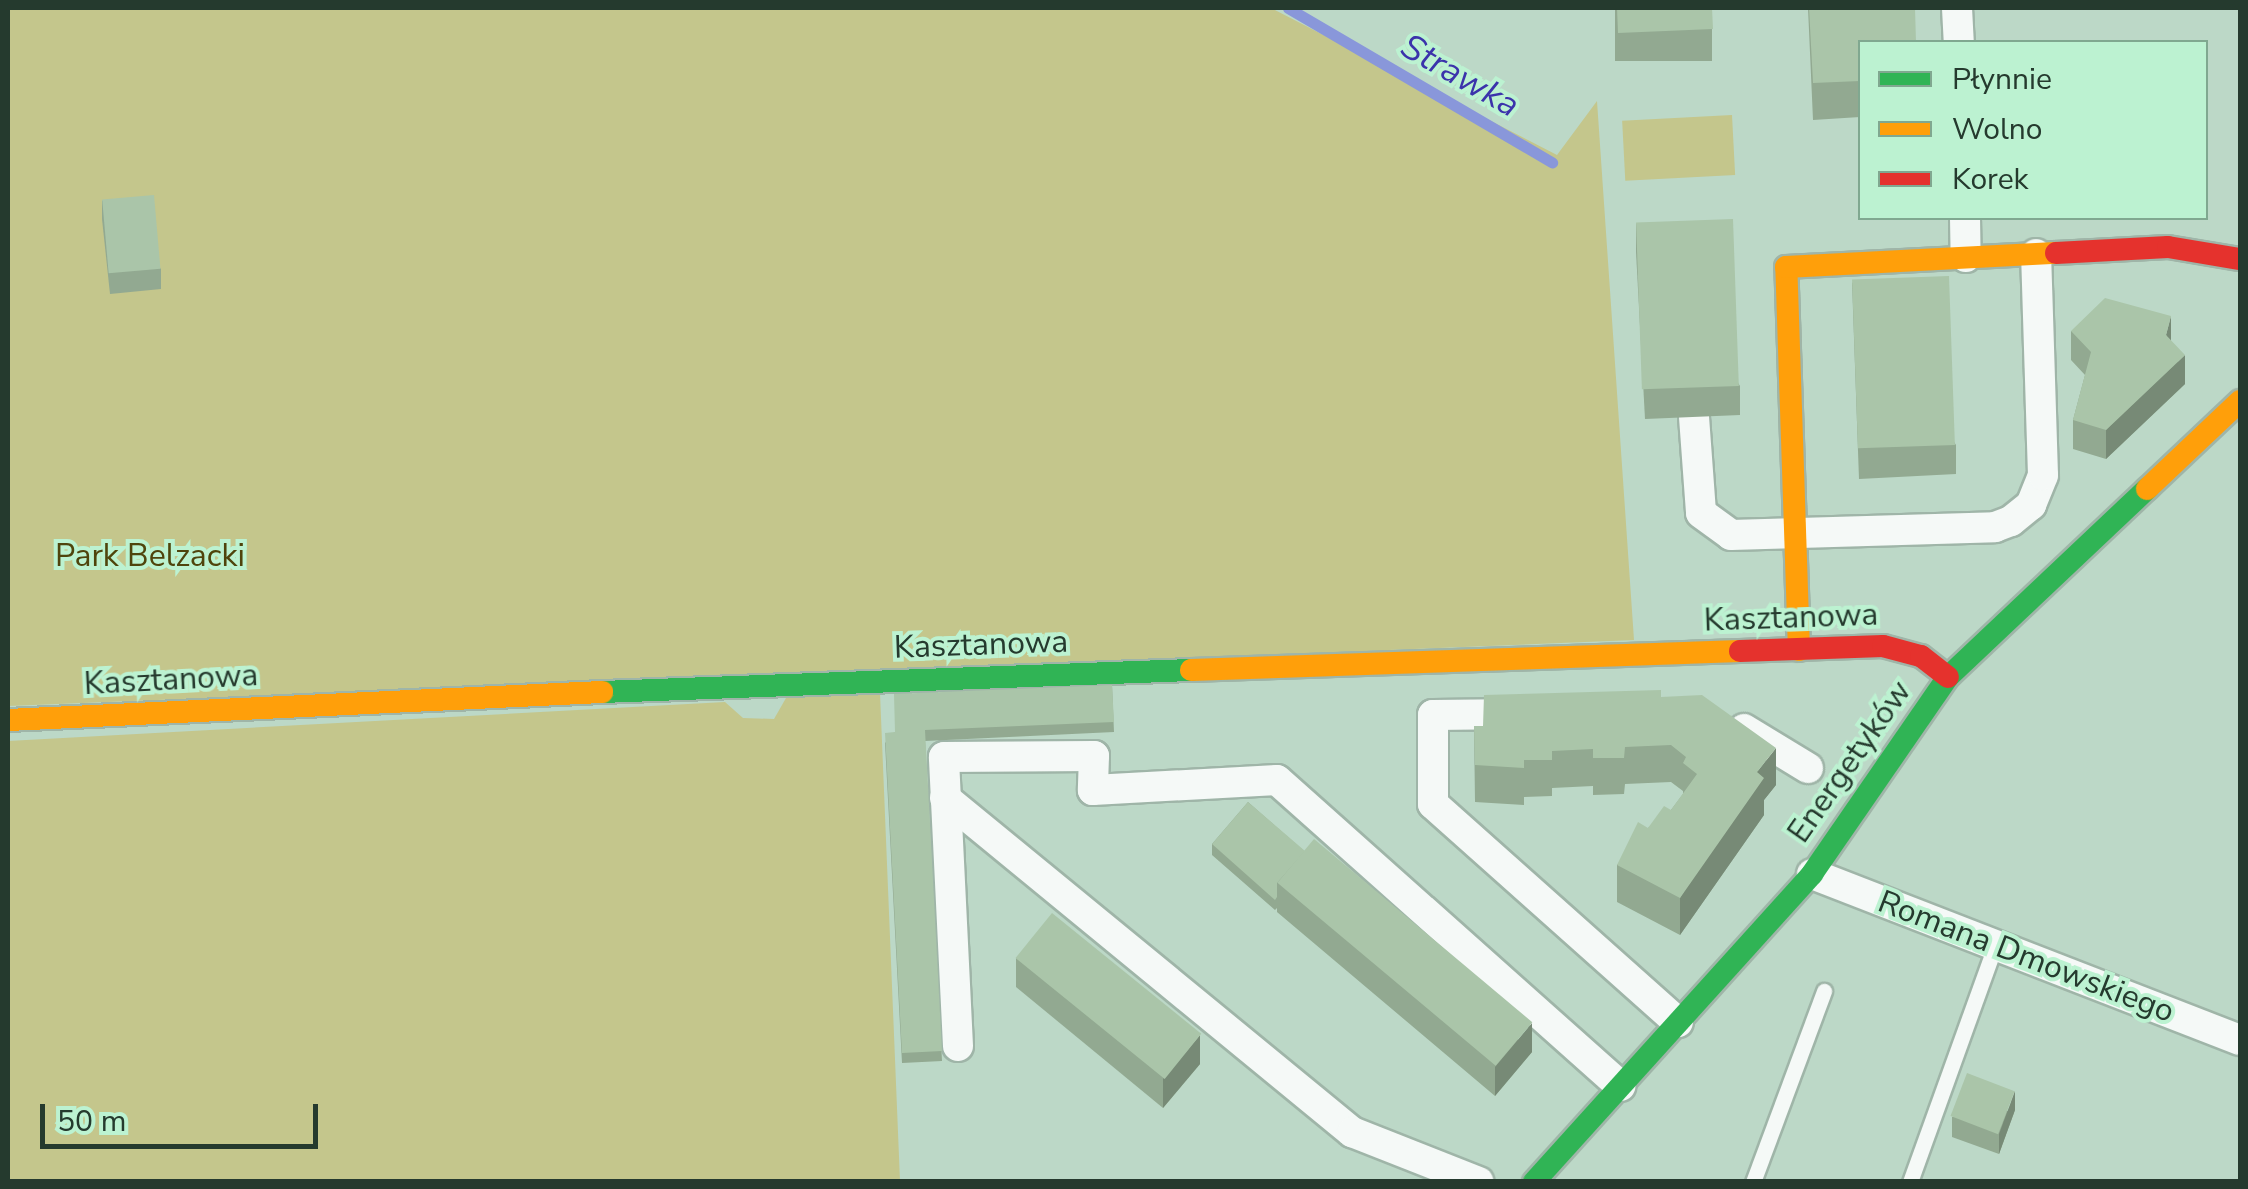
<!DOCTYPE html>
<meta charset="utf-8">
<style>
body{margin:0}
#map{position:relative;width:2248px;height:1189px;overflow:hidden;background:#bcd8c7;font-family:"Nunito Sans",sans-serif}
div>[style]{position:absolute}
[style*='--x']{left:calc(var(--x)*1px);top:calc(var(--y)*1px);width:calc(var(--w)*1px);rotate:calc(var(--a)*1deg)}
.green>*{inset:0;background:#c4c68c;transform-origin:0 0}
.stream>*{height:11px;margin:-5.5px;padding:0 5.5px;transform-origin:5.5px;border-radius:5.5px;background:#8997da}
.roads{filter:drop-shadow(2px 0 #9fb5a8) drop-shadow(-2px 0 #9fb5a8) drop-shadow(0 2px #9fb5a8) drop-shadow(0 -2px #9fb5a8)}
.lane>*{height:15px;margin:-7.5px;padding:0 7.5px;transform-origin:7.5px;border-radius:7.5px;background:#f5f9f7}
.street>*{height:30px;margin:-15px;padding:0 15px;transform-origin:15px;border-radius:15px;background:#f5f9f7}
.fast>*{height:22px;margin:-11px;padding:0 11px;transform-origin:11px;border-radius:11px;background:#30b455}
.slow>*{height:22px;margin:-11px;padding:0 11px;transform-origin:11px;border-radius:11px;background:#ff9f0a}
.jam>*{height:22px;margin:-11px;padding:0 11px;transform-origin:11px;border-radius:11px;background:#e5322d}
.wall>*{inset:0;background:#92a991;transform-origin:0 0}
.shaded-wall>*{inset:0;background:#778a76}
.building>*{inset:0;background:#aac5a9;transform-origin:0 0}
span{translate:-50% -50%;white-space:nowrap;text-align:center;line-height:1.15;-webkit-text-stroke:8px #bcf2d1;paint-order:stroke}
.park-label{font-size:32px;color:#4f440c}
.street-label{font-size:32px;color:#253a2e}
.water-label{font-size:35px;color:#3b33ab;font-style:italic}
.frame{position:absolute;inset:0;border:10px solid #253a2e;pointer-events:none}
.legend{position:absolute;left:1858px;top:40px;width:350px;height:180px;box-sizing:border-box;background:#bcf2d1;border:2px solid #80a890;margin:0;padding:12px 18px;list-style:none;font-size:30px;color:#253a2e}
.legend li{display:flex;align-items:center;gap:20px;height:50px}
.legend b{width:50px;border:2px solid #80a890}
.scale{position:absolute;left:40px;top:1104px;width:278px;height:45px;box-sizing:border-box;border:5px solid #253a2e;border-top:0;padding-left:12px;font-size:30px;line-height:35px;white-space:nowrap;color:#253a2e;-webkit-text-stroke:8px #bcf2d1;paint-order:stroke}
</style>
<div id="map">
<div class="green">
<i style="clip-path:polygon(8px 8px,1271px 8px,1557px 155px,1597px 101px,1634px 640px,8px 706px)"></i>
<i style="left:1732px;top:115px;width:60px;height:110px;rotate:87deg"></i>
<i style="clip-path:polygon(880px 693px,900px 1181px,8px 1182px,8px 741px,725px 702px,743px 718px,774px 719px,786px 698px)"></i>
</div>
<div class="stream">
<i style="--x:1288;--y:8;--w:306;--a:30.3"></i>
</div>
<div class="roads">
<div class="lane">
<i style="--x:1753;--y:1182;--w:204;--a:-69.6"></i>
<i style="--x:1910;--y:1182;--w:251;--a:-70.2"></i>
</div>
<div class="street">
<i style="--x:1957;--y:8;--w:34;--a:87"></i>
<i style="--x:1965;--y:218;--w:39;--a:89"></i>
<i style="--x:1694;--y:417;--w:96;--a:85.8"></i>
<i style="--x:1701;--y:513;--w:37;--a:36"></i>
<i style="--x:1731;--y:535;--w:264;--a:-1.7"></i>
<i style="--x:1995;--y:527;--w:17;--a:-21"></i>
<i style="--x:2011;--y:521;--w:26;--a:-39"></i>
<i style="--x:2031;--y:505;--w:32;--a:-68"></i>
<i style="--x:2043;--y:475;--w:221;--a:-91.8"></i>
<i style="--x:1523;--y:714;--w:90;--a:179.4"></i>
<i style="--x:1433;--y:715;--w:89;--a:90"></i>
<i style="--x:1433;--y:804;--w:328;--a:41.7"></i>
<i style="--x:1744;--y:729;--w:75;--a:31.4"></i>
<i style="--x:945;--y:798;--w:527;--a:39.37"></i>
<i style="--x:1352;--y:1132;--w:136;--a:21.5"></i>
<i style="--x:1812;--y:874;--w:459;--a:21.2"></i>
<i style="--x:958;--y:1046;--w:289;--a:-92.8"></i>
<i style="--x:944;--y:757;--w:150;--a:-0.4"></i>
<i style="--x:1094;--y:756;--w:34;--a:92"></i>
<i style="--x:1093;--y:790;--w:184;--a:-3.1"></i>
<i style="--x:1277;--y:780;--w:460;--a:41.7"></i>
</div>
<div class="fast">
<i style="--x:602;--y:692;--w:589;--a:-2.14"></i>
<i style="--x:1534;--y:1182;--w:415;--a:-47.9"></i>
<i style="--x:1812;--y:874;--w:239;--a:-55.4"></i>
<i style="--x:1948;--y:677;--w:274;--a:-43.4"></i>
</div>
<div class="slow">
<i style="--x:2147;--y:489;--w:128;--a:-43.4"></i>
<i style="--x:1799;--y:650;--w:383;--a:-91.9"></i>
<i style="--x:1786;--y:267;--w:270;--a:-3"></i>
<i style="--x:1191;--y:670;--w:549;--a:-1.98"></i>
<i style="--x:8;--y:720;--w:595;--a:-2.7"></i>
</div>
<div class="jam">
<i style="--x:2056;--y:253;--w:112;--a:-3.1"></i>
<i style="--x:2168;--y:247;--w:73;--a:9.5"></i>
<i style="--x:1740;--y:651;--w:143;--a:-2"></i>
<i style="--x:1883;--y:646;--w:39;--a:15"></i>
<i style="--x:1921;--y:656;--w:34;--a:38"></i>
</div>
</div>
<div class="wall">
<i style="left:1615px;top:8px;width:97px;height:53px"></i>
<i style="clip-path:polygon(1808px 8px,1915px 8px,1860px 42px,1860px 117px,1813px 120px)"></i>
<i style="clip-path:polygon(102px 200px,161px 269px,161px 289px,110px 294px,102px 219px)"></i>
<i style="clip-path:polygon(1636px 223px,1740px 386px,1740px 415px,1645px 419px,1636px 252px)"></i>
<i style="clip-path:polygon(1852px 282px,1956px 445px,1956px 474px,1859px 479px)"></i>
<i style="clip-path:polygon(2071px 331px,2171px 341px,2185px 384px,2106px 459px,2073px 449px,2073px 420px,2085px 375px,2071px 360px)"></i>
<i style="clip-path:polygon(1112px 685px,1114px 732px,925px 741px,942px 1061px,902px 1063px,885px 743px,895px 732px)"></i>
<i style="clip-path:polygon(1661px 697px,1776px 785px,1764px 800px,1764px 815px,1680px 935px,1617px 902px,1617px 865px,1648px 828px,1671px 810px,1683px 794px,1683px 791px,1671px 782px,1625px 784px,1624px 794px,1593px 795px,1593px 786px,1552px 788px,1552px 796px,1524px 797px,1524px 805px,1475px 802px,1474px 726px,1483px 726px)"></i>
<i style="clip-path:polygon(1248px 802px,1532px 1052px,1495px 1096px,1277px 912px,1277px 908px,1275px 910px,1212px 855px,1212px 844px)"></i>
<i style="clip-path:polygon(1016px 958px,1200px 1064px,1163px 1108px,1016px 987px)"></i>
<i style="clip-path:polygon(2015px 1110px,1999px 1154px,1952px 1137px,1952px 1117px)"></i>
</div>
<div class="shaded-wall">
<i style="clip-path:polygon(2171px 316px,2171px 345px,2166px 335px)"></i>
<i style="clip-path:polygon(2185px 355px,2185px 384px,2106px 459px,2106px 430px)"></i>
<i style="clip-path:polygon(1776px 748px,1776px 785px,1764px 800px,1764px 815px,1680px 935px,1680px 898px,1757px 772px)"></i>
<i style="clip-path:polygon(1532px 1023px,1532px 1052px,1495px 1096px,1495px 1067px)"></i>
<i style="clip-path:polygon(1200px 1035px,1200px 1064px,1163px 1108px,1163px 1079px)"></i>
<i style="clip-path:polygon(2015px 1091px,2015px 1110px,1999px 1154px,1999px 1134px)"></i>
</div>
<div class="building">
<i style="clip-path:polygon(1617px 8px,1712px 8px,1713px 29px,1618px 33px)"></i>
<i style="clip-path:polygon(1809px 8px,1915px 8px,1916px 42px,1860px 42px,1860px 81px,1813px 83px)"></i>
<i style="left:154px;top:195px;width:74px;height:52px;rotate:85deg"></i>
<i style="left:1733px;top:219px;width:167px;height:97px;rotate:88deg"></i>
<i style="left:1949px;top:276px;width:169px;height:97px;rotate:88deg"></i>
<i style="clip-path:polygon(2105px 298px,2171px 316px,2166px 335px,2185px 355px,2106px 430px,2073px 420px,2091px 352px,2071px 331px)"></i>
<i style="clip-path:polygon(1112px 685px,1114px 722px,925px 730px,942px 1051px,902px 1053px,885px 733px,895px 732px,894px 694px)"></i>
<i style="clip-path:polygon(1661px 690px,1661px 697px,1702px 695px,1776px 748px,1757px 772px,1764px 778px,1680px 898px,1617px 865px,1638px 822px,1648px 828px,1664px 806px,1671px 810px,1697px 774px,1683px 763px,1686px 757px,1671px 745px,1625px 747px,1624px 758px,1593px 758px,1593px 749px,1552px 751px,1552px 760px,1524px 760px,1524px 768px,1475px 765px,1474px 726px,1483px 726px,1484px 695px)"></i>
<i style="clip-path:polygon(1248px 802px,1305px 851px,1277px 883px,1277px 897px,1275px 900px,1212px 844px)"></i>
<i style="left:1314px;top:839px;width:285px;height:57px;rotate:40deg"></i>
<i style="left:1052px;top:913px;width:192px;height:58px;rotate:39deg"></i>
<i style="left:1967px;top:1073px;width:51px;height:46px;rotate:21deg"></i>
</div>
<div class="park-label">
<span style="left:150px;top:556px">Park Belzacki</span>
</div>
<div class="street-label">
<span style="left:1791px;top:618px;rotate:-2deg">Kasztanowa</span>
<span style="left:981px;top:645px;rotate:-2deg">Kasztanowa</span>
<span style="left:171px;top:680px;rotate:-3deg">Kasztanowa</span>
<span style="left:1850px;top:762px;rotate:-55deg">Energetyków</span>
<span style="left:2026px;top:957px;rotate:21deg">Romana Dmowskiego</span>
</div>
<div class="water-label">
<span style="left:1460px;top:76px;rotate:30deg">Strawka</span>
</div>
<div class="frame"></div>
<ul class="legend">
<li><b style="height:12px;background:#30b455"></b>Płynnie</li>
<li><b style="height:12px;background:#ff9f0a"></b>Wolno</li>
<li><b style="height:12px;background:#e5322d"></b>Korek</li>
</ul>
<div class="scale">50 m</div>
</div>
